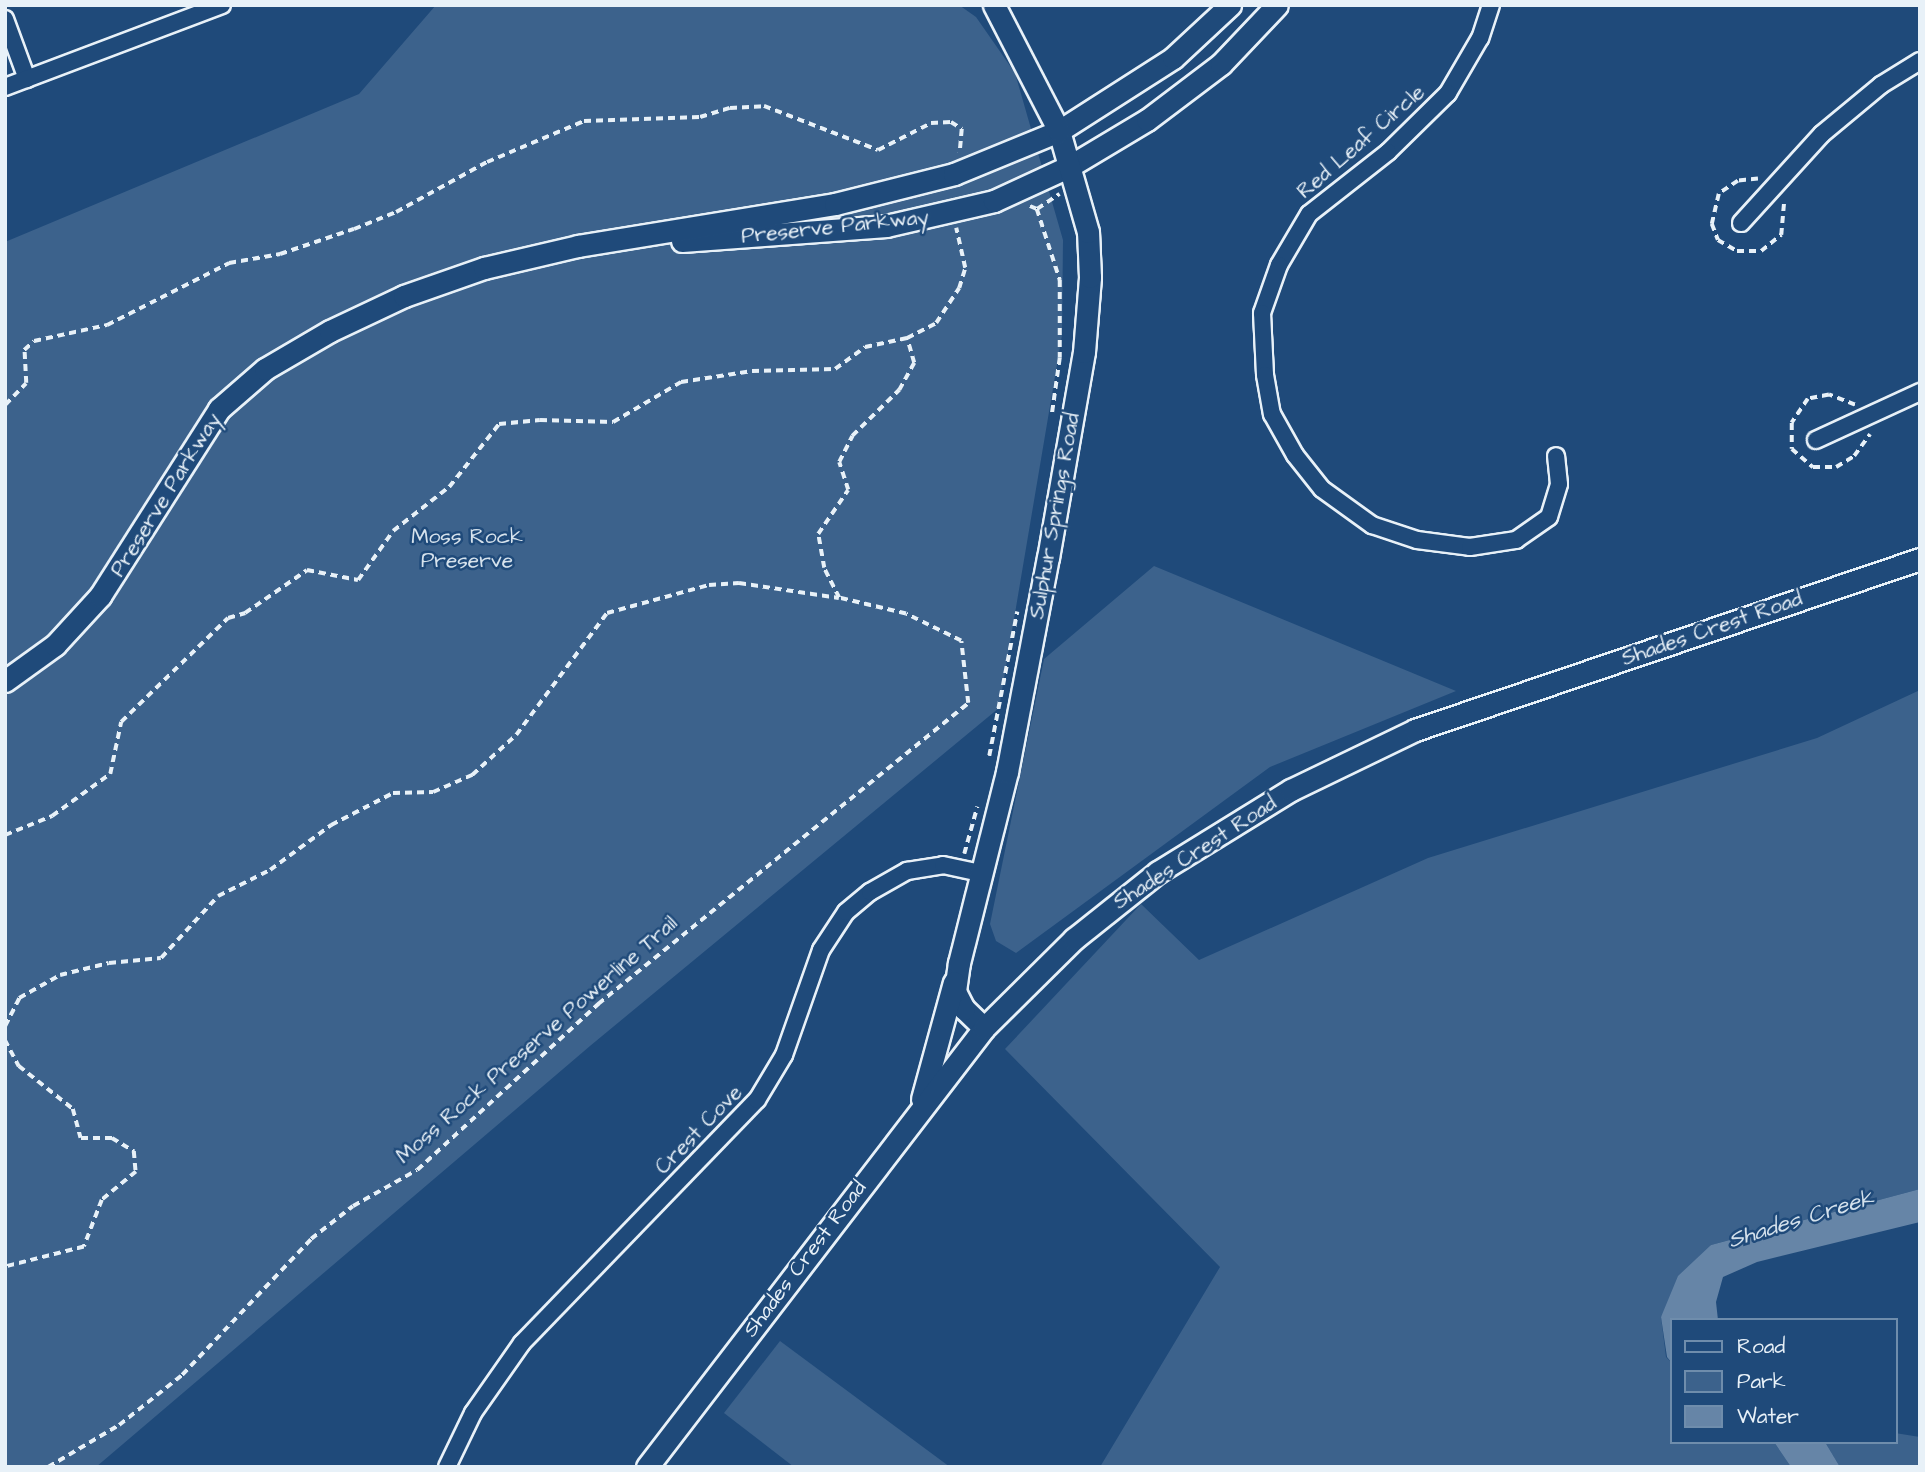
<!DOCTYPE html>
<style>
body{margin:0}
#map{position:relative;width:1925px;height:1472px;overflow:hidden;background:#1f4a7a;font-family:"Architects Daughter",sans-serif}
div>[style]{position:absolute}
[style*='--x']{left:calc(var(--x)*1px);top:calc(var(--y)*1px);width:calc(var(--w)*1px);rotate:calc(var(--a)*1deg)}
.green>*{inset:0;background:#3c628c}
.water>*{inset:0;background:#6685a7}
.path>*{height:3.5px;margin-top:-1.75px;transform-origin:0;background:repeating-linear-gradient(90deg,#e8f1f8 0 7px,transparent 0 12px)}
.roads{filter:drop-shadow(2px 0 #e8f1f8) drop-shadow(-2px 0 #e8f1f8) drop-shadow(0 2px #e8f1f8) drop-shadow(0 -2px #e8f1f8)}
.minor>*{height:16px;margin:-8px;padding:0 8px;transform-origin:8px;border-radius:8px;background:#1f4a7a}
.tertiary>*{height:21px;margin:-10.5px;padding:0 10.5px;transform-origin:10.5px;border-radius:10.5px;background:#1f4a7a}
span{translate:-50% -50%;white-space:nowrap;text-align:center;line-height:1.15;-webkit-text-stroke:5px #1f4a7a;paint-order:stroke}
.street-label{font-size:21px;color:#e8f1f8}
.park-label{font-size:21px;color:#d7e3ed}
.water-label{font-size:23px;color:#d4e1ec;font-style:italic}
.frame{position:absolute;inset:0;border:7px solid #e8f1f8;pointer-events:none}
.legend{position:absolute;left:1670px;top:1318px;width:228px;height:126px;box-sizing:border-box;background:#1f4a7a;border:2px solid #6f8dac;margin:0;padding:9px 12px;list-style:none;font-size:21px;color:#e8f1f8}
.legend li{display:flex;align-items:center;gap:14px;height:35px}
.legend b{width:35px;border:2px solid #6f8dac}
</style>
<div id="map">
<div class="green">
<i style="clip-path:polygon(436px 5px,959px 5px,976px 17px,1015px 73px,1063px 240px,1062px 335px,999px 708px,590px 1046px,96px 1467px,5px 1467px,5px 242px,359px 94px)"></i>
<i style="clip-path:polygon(1154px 566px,1456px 691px,1270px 767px,1016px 953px,996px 941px,990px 924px,1044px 659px)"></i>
<i style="clip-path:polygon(1920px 690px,1920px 1189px,1711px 1245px,1661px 1317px,1666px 1357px,1671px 1362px,1671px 1442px,1774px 1442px,1791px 1467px,1100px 1467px,1220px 1267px,1005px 1049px,1141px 904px,1199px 960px,1428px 858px,1817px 738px)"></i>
<i style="clip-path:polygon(780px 1341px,950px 1467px,794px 1467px,724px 1413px)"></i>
<i style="clip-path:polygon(1895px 1433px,1920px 1437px,1920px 1467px,1840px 1467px,1825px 1442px,1895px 1442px)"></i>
</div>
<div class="water">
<i style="clip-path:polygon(1920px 1189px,1920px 1222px,1757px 1262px,1723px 1277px,1716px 1302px,1718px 1320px,1671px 1320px,1671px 1362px,1667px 1357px,1661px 1317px,1678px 1276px,1711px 1245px)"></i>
<i style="clip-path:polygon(1774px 1442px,1825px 1442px,1840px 1467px,1791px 1467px)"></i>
</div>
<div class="path">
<i style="--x:1758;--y:179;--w:20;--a:174"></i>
<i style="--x:1738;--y:181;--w:23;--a:146"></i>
<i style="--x:1719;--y:194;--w:31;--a:103"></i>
<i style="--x:1712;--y:224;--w:17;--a:69"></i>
<i style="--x:1718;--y:240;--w:22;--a:30"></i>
<i style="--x:1737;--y:251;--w:24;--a:0"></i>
<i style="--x:1761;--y:251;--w:26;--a:-39"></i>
<i style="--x:1781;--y:235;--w:34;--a:-85"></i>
<i style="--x:1030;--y:206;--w:8;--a:23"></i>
<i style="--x:1037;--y:209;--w:27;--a:-34"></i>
<i style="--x:1037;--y:209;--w:75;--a:72.1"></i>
<i style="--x:1060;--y:280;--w:78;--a:90"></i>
<i style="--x:1060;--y:358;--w:58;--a:98"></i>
<i style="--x:5;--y:405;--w:30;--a:-46"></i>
<i style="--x:26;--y:383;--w:33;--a:-93"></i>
<i style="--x:24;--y:350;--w:13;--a:-42"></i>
<i style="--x:34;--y:341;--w:75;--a:-12.4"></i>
<i style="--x:107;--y:325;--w:137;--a:-26.9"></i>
<i style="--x:229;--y:263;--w:52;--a:-10"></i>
<i style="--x:280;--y:254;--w:78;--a:-18.7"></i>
<i style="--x:354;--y:229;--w:45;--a:-22"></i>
<i style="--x:396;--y:212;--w:104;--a:-28.8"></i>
<i style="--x:487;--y:162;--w:105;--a:-22.9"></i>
<i style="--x:584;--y:121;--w:116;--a:-2"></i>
<i style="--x:700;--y:117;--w:31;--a:-17"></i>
<i style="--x:730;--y:108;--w:34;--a:-3"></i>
<i style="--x:764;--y:106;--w:122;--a:21.1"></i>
<i style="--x:878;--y:150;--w:59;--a:-27"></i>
<i style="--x:931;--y:123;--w:20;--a:-3"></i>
<i style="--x:951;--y:122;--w:13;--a:32"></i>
<i style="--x:962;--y:129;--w:24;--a:95"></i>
<i style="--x:1855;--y:405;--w:28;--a:-159"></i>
<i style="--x:1829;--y:395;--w:21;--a:169"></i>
<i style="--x:1808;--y:399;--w:29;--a:124"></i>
<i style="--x:1792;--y:423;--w:26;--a:90"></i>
<i style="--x:1792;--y:449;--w:28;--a:41"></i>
<i style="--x:1813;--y:467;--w:23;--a:0"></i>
<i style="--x:1836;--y:467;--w:21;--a:-31"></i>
<i style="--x:1854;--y:456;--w:27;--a:-54"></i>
<i style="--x:989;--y:756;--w:147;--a:-79"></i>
<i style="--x:5;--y:835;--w:51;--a:-22"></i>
<i style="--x:52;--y:816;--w:72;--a:-35.9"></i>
<i style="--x:110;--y:774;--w:53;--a:-78.1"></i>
<i style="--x:121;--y:722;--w:149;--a:-44.2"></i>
<i style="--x:228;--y:618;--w:18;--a:-16"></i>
<i style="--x:245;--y:613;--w:75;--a:-34.7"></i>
<i style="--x:307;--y:570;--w:52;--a:11.1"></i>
<i style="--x:358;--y:580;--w:60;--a:-54.5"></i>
<i style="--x:393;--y:531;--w:71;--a:-38.2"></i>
<i style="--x:449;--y:487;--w:80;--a:-51.6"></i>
<i style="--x:499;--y:424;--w:41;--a:-5.6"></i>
<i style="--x:540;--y:420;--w:73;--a:1.6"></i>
<i style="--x:613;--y:422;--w:79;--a:-30.5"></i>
<i style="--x:681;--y:382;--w:72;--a:-8.8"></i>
<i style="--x:752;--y:371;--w:83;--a:-1.4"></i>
<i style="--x:835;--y:369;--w:37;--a:-36"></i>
<i style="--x:865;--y:347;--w:43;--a:-12.1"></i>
<i style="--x:907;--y:338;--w:33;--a:-27"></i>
<i style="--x:936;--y:323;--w:42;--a:-56.7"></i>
<i style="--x:959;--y:288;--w:21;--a:-73"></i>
<i style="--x:965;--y:268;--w:41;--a:-102.7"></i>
<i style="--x:964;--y:854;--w:49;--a:-74.5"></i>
<i style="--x:5;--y:1026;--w:31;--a:-63"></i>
<i style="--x:19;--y:998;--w:47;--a:-29.3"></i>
<i style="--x:60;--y:975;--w:50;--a:-13.8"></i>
<i style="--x:109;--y:963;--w:52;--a:-5.5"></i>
<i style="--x:161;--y:958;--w:84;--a:-47.4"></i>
<i style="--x:218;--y:896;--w:58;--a:-26.6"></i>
<i style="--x:270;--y:870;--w:76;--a:-36.4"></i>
<i style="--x:331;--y:825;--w:70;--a:-27.3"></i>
<i style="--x:393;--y:793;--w:40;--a:-1.4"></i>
<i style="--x:433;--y:792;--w:43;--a:-23.6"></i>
<i style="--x:472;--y:775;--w:59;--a:-42.3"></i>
<i style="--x:516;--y:735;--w:152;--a:-53.3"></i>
<i style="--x:607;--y:613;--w:106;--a:-15.4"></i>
<i style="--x:709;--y:585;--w:30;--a:-4"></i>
<i style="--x:739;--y:583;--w:101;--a:8.5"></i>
<i style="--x:839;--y:598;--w:34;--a:-117"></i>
<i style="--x:824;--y:568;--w:35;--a:-100"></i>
<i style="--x:818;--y:534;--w:53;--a:-55.7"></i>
<i style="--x:848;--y:490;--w:29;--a:-108"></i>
<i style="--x:839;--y:462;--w:29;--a:-63"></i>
<i style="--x:852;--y:436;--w:66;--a:-44.4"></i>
<i style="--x:899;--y:390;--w:31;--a:-61"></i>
<i style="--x:914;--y:363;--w:26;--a:-106"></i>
<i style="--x:5;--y:1040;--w:30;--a:62"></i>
<i style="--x:19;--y:1066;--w:69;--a:38.5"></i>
<i style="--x:73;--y:1109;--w:30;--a:75"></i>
<i style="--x:81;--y:1138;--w:31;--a:0"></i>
<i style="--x:112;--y:1138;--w:26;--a:31"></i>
<i style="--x:134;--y:1151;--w:21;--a:85"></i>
<i style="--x:136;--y:1172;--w:44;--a:140.5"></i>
<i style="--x:102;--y:1200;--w:50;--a:111"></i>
<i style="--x:84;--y:1247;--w:81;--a:165.8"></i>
<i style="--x:48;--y:1467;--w:82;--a:-30.6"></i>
<i style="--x:119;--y:1425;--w:80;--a:-38.4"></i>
<i style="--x:182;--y:1375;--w:187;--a:-46.5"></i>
<i style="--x:311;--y:1239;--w:53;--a:-38.2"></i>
<i style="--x:353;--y:1206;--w:73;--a:-29.4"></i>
<i style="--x:417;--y:1170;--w:246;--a:-42.5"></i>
<i style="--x:598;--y:1004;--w:477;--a:-39.1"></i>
<i style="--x:968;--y:703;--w:62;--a:-96.4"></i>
<i style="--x:961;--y:641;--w:61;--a:-153.9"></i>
<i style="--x:906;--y:614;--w:69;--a:-166.6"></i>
</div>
<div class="roads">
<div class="minor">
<i style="--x:1491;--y:5;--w:35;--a:108"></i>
<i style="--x:1480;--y:38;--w:64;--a:120.2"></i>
<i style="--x:1448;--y:93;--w:84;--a:135.5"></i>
<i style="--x:1388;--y:152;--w:100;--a:141.9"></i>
<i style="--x:1309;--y:214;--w:59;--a:120.5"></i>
<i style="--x:1279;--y:265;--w:51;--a:109.5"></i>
<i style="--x:1262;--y:313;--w:62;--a:87.2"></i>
<i style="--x:1265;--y:375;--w:40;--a:80"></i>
<i style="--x:1272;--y:414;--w:47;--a:60.7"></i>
<i style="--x:1295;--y:455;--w:43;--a:51.5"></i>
<i style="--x:1322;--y:489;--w:62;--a:35.8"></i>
<i style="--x:1372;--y:525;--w:47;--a:18.4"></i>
<i style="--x:1417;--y:540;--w:53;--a:7.5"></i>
<i style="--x:1470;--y:547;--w:47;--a:-8.7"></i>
<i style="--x:1516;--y:540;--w:40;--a:-34.9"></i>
<i style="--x:1549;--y:517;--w:34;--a:-73"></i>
<i style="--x:1559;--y:484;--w:28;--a:-96"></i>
<i style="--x:5;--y:19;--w:64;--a:69.9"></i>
<i style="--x:5;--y:87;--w:232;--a:-20.7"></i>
<i style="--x:1741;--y:223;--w:120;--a:-47.7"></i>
<i style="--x:1822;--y:134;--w:77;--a:-39.7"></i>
<i style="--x:1881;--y:85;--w:46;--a:-31.6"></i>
<i style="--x:1816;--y:440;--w:115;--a:-24.8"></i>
<i style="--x:447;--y:1467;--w:60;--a:-64.3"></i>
<i style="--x:473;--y:1413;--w:85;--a:-55"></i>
<i style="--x:522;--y:1343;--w:338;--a:-46"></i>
<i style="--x:757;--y:1100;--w:52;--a:-59"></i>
<i style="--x:784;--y:1055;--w:111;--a:-70.6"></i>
<i style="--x:821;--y:950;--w:45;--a:-56.7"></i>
<i style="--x:846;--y:912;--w:31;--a:-40"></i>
<i style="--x:870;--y:892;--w:43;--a:-29.6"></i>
<i style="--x:907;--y:871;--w:36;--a:-9"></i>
<i style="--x:943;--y:865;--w:40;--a:12"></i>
</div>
<div class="tertiary">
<i style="--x:682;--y:241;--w:205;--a:-4.2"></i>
<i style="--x:886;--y:226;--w:111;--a:-13"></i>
<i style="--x:994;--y:201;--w:84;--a:-24.7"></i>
<i style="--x:1070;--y:166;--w:90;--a:-30.9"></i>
<i style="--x:1147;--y:120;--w:93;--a:-37.1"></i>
<i style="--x:1221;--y:64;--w:81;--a:-46.5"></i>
<i style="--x:5;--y:681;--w:62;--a:-35.8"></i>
<i style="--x:55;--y:645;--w:67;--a:-47.4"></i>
<i style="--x:100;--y:596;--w:222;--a:-57.5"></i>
<i style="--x:219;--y:409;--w:61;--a:-41"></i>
<i style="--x:265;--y:369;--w:75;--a:-30.3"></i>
<i style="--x:330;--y:331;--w:82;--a:-25.3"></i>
<i style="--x:404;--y:296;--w:85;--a:-19.3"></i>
<i style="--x:484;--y:268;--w:97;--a:-13.2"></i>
<i style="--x:578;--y:246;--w:260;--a:-9.3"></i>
<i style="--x:835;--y:204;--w:123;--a:-14.1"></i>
<i style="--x:954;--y:174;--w:113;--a:-22.3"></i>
<i style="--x:1059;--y:131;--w:135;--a:-32.6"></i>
<i style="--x:1173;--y:58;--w:78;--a:-42.9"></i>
<i style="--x:984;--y:1028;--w:28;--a:-136"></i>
<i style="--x:964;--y:1009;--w:20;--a:-117"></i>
<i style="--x:955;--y:991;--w:28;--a:-82"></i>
<i style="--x:959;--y:963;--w:197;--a:-75.9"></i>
<i style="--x:1007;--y:772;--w:218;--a:-79.2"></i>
<i style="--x:1048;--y:558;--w:209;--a:-80.1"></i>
<i style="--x:1084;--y:352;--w:75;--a:-85.4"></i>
<i style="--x:1090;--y:277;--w:45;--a:-92.5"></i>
<i style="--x:1088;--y:232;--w:105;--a:-106"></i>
<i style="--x:1059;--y:131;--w:142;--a:-117.3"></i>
<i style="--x:922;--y:1099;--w:121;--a:-74.7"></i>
<i style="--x:647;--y:1467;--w:553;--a:-52.49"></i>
<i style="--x:984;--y:1028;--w:127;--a:-44.7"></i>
<i style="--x:1074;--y:939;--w:107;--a:-38.6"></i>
<i style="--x:1158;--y:872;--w:156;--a:-31.7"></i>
<i style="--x:1291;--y:790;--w:138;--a:-25.8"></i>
<i style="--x:1415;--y:730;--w:533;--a:-18.71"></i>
</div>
</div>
<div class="street-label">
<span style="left:1361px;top:142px;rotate:-41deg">Red Leaf Circle</span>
<span style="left:835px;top:227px;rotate:-6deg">Preserve Parkway</span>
<span style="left:166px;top:495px;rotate:-58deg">Preserve Parkway</span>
<span style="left:1055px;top:516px;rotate:-80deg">Sulphur Springs Road</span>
<span style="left:1712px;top:629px;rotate:-19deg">Shades Crest Road</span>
<span style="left:1195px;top:853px;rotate:-33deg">Shades Crest Road</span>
<span style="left:537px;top:1040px;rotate:-41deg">Moss Rock Preserve Powerline Trail</span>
<span style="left:699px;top:1130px;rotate:-46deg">Crest Cove</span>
<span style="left:805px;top:1259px;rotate:-53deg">Shades Crest Road</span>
</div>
<div class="park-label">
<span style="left:467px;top:549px">Moss Rock<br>Preserve</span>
</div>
<div class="water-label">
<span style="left:1801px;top:1219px;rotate:-17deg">Shades Creek</span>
</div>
<div class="frame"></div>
<ul class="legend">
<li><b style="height:9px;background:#1f4a7a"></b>Road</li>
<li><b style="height:19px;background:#3c628c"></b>Park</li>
<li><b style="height:19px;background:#6685a7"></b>Water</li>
</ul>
</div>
